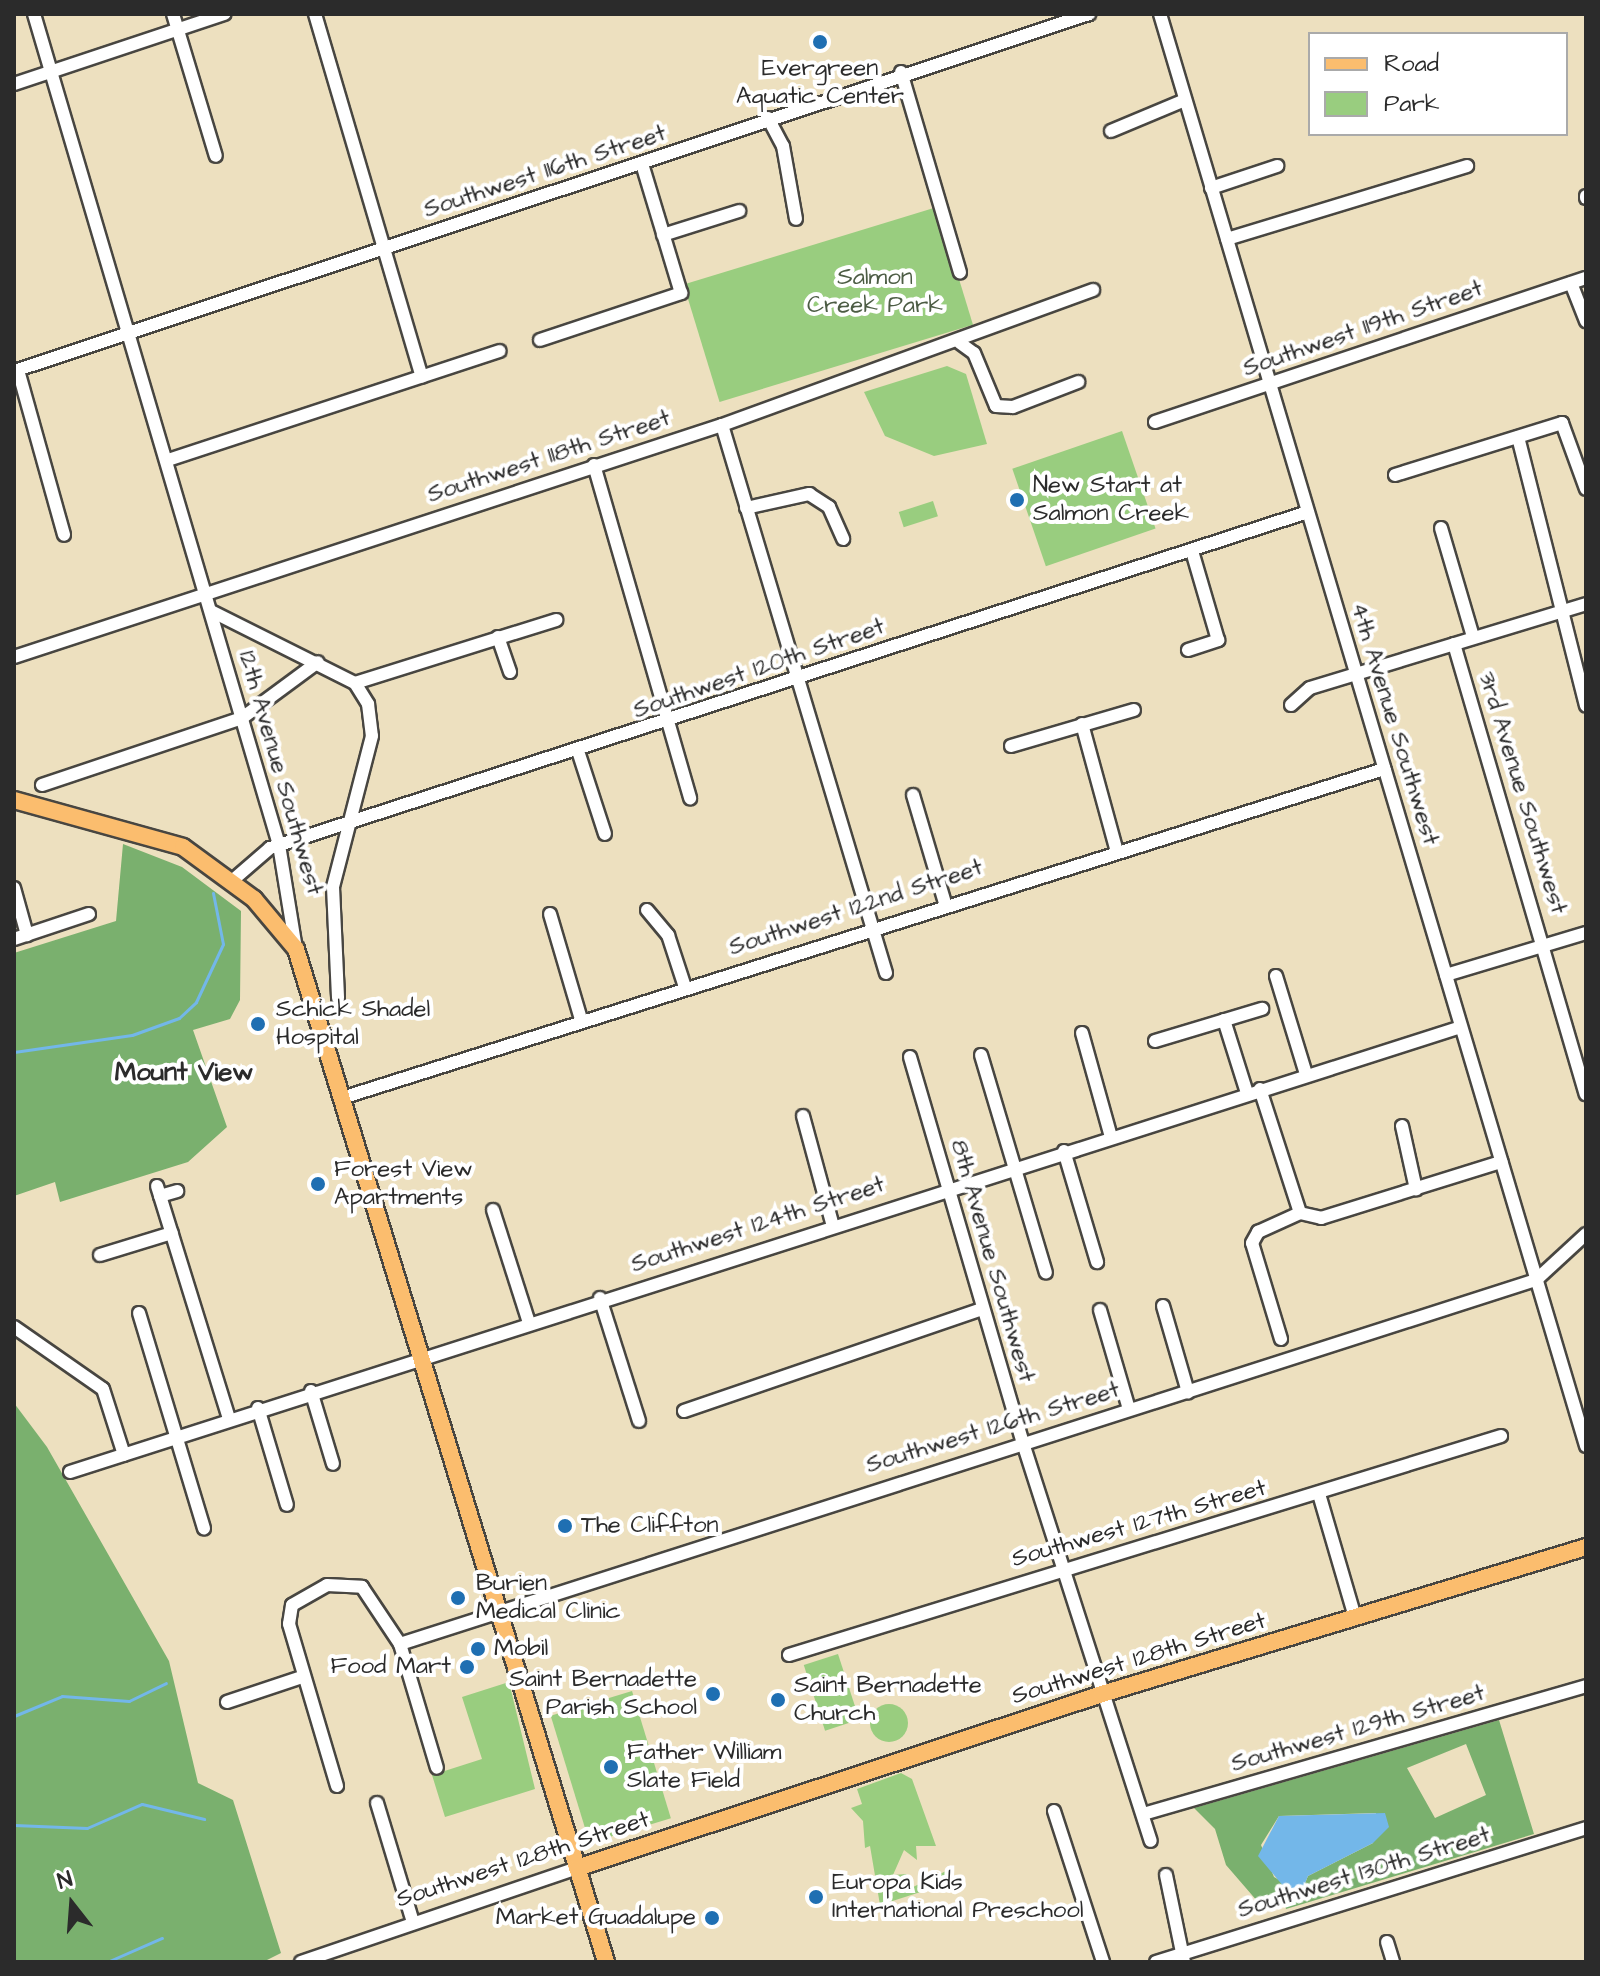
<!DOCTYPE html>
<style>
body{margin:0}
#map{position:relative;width:1600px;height:1976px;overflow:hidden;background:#ede0bf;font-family:"Architects Daughter",sans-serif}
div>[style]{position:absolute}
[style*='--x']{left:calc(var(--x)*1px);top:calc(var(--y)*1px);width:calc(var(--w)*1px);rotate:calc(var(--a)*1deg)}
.green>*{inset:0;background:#99cd7f;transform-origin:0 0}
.round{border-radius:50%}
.forest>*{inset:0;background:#7ab06e}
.water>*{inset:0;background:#73b7e9}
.stream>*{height:3px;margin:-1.5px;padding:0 1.5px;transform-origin:1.5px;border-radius:1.5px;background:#73b7e9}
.roads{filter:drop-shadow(2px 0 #484641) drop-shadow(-2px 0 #484641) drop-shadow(0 2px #484641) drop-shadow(0 -2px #484641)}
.minor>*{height:12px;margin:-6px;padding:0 6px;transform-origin:6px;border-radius:6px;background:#fff}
.major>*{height:16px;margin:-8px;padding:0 8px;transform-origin:8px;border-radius:8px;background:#fbbd6e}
.dots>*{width:22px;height:22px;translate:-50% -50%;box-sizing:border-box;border:4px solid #fff;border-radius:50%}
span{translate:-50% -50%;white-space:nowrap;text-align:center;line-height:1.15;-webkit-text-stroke:8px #fff;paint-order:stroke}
.poi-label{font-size:24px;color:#2b2b2b}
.left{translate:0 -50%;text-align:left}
.right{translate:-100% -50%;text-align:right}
.street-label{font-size:24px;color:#2b2b2b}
.park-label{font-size:24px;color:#4c5c44}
.neighbourhood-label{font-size:26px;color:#2b2b2b;font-weight:700}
.frame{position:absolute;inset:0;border:16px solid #2b2b2b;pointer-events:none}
.legend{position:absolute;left:1308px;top:32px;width:260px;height:104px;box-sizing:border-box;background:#fff;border:2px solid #aaa;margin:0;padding:10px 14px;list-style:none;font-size:24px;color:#2b2b2b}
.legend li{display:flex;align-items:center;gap:16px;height:40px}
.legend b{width:40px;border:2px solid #aaa}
.north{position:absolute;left:32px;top:1864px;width:80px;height:80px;-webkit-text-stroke:6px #fff;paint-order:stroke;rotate:343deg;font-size:22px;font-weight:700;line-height:32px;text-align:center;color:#2b2b2b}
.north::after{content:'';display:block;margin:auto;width:28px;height:36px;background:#2b2b2b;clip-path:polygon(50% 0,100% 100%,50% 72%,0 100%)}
</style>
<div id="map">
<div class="green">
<i style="left:937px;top:207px;width:123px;height:265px;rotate:73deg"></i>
<i style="clip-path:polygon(947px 366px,966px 374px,987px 444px,934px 456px,885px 436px,864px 392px)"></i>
<i style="left:1122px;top:431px;width:103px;height:116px;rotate:71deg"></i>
<i style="left:933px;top:501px;width:16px;height:36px;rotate:72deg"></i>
<i style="left:838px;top:1654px;width:69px;height:36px;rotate:72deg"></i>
<i style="clip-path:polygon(509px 1682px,535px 1789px,445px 1817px,432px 1775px,482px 1759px,462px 1697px)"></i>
<i style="left:632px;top:1691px;width:133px;height:85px;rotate:73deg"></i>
<i class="round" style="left:870px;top:1704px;width:38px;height:38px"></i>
<i style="clip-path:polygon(901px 1773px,912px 1779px,936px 1846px,916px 1846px,917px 1860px,904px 1850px,893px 1875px,907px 1874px,892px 1885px,911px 1888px,948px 1870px,955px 1881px,880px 1905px,870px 1846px,865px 1848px,863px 1821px,851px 1808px,862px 1804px,857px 1789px)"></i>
</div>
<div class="forest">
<i style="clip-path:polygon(123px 844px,182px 867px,241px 911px,240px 1000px,230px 1019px,193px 1030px,227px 1127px,188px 1162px,60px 1202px,55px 1182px,14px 1196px,14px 953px,116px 921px)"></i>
<i style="clip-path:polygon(14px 1403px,47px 1447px,169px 1661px,198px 1783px,233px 1800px,281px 1953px,263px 1962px,14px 1962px)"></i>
<i style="clip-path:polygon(evenodd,1499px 1720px,1534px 1834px,1286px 1909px,1282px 1895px,1258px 1902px,1226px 1865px,1215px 1829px,1194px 1808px,1499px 1720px,1466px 1744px,1486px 1795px,1435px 1818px,1407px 1768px,1466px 1744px,1499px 1720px,1376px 1813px,1373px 1843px,1308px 1876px,1301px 1893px,1274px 1877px,1261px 1845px,1279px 1816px,1376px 1813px)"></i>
</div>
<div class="water">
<i style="clip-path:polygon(1385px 1813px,1389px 1827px,1373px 1843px,1308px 1876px,1301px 1893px,1289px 1893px,1258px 1856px,1279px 1816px)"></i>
</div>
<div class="stream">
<i style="--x:14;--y:1052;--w:119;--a:-8.2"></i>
<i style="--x:132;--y:1035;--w:50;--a:-19.9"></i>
<i style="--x:179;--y:1018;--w:23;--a:-43"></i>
<i style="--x:196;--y:1002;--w:64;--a:-65"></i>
<i style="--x:223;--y:944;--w:52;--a:-101.1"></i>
<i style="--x:14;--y:1716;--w:52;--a:-22.6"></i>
<i style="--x:62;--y:1696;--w:67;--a:4.3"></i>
<i style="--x:129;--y:1701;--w:41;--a:-25.9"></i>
<i style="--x:14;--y:1825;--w:73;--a:2.4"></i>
<i style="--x:87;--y:1828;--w:60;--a:-23.6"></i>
<i style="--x:142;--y:1804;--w:64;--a:13.6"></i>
<i style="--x:107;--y:1962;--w:60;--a:-23.6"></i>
</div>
<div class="roads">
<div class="minor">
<i style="--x:34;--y:14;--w:866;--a:73.57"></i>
<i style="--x:279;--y:845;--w:105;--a:80.7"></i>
<i style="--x:173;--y:14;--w:148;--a:73.2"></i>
<i style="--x:315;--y:14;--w:378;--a:73.6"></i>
<i style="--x:1160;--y:14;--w:1494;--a:73.43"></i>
<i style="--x:901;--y:72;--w:209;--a:73.6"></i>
<i style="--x:14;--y:84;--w:222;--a:-18.4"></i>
<i style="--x:768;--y:118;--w:32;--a:62"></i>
<i style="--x:783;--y:146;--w:74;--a:79.9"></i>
<i style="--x:1111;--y:131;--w:80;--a:-22.7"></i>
<i style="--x:1211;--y:188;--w:70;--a:-18.4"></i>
<i style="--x:1586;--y:196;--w:2;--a:90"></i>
<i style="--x:663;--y:235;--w:80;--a:-17.5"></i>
<i style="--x:1227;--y:239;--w:251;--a:-16.9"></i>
<i style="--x:1571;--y:283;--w:41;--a:68.5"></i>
<i style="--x:540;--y:340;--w:149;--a:-18.4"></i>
<i style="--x:681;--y:293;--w:135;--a:-106.8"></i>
<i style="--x:960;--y:343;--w:17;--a:36"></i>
<i style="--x:974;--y:353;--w:57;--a:67.5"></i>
<i style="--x:996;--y:406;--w:17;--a:3"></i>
<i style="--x:1013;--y:407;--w:70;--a:-21"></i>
<i style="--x:18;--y:370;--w:171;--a:74.4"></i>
<i style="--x:14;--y:371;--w:1133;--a:-18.37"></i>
<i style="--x:1155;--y:422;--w:454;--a:-18.5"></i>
<i style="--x:722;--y:425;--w:572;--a:73.34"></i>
<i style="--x:1518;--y:437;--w:277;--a:75.8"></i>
<i style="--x:168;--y:460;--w:349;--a:-18.2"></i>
<i style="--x:594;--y:465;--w:347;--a:73.9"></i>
<i style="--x:1395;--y:475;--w:175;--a:-17.3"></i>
<i style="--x:1562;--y:423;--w:70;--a:70"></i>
<i style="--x:746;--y:508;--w:65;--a:-12.5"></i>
<i style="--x:809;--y:494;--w:24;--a:33"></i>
<i style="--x:829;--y:507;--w:35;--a:66"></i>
<i style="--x:1441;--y:528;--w:114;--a:73.6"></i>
<i style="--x:211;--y:611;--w:161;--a:26.6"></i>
<i style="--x:355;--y:683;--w:25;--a:58"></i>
<i style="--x:368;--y:704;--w:32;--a:83"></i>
<i style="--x:372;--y:736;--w:156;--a:104.5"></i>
<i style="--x:333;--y:887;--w:111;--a:87.4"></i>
<i style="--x:498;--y:637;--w:37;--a:71"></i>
<i style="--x:1454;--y:644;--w:469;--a:73.7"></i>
<i style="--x:1188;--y:650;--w:32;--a:-18"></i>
<i style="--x:1218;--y:640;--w:93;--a:-106.3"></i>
<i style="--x:14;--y:657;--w:745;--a:-18.14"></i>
<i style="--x:722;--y:425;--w:395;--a:-20"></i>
<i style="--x:355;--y:683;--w:211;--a:-17.4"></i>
<i style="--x:1291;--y:705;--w:25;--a:-42"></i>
<i style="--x:1310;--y:688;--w:288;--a:-16.9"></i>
<i style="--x:1082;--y:724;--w:129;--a:74.7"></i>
<i style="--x:1011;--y:746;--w:128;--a:-16.3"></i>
<i style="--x:579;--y:754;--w:84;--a:72"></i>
<i style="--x:42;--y:785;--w:211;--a:-18.5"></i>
<i style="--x:242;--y:718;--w:94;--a:-36.4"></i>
<i style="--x:913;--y:795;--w:113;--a:73.5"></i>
<i style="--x:233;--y:880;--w:49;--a:-40.9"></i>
<i style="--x:270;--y:848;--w:1091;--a:-17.94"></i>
<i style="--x:14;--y:888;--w:49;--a:74.5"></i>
<i style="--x:647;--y:910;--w:33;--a:50"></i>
<i style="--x:668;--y:935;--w:55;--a:71.9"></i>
<i style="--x:550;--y:914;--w:109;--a:73.6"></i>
<i style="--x:14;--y:939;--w:79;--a:-18.4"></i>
<i style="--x:1446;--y:975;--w:146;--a:-16.7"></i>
<i style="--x:1276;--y:976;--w:102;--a:73"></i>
<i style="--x:1224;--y:1020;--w:77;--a:72.5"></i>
<i style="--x:1082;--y:1033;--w:108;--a:74.4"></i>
<i style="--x:1155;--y:1041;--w:112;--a:-16.7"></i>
<i style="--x:981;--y:1055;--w:227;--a:73.4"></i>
<i style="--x:910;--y:1057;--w:399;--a:73.7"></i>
<i style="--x:1022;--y:1440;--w:421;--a:72.2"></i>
<i style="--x:1260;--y:1089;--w:130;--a:72.1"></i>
<i style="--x:345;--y:1097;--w:1090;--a:-17.52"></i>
<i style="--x:803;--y:1116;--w:111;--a:74.8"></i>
<i style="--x:1402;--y:1126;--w:65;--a:77.5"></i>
<i style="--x:1064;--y:1151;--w:116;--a:73.4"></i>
<i style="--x:157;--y:1186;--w:243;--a:72.8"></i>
<i style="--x:160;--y:1196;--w:18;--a:-16"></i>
<i style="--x:493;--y:1210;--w:115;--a:72.3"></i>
<i style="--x:1300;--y:1213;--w:22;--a:13"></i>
<i style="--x:1321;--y:1218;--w:189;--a:-17.3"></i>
<i style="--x:100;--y:1255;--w:75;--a:-17"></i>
<i style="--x:600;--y:1298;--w:129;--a:72.4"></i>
<i style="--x:1163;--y:1306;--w:90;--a:73.8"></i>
<i style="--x:1100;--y:1310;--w:103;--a:73.7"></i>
<i style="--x:139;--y:1313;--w:225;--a:73.2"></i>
<i style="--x:14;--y:1327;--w:108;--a:34.9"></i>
<i style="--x:103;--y:1389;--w:69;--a:72.3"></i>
<i style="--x:1281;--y:1339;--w:100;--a:-106.8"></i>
<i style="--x:1252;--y:1243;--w:13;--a:-61"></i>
<i style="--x:1258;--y:1232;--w:46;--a:-24.3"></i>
<i style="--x:311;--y:1391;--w:76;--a:73.2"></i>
<i style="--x:258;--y:1408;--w:101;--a:73.4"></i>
<i style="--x:684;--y:1411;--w:315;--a:-18.9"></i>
<i style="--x:70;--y:1472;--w:1460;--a:-17.74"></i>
<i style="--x:1319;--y:1494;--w:128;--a:73.7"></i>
<i style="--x:400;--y:1644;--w:1193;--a:-17.77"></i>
<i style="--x:1536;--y:1280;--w:68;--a:-42.6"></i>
<i style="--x:789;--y:1655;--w:745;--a:-17.1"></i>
<i style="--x:227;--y:1702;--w:79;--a:-18.4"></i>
<i style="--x:337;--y:1786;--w:169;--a:-106.5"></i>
<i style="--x:289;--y:1624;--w:19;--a:-81"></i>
<i style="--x:292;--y:1605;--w:40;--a:-29.7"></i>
<i style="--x:327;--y:1585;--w:35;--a:3"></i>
<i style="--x:362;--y:1587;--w:69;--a:56.3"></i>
<i style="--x:400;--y:1644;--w:129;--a:73.4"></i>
<i style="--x:377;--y:1803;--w:124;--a:73.2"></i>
<i style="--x:1054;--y:1811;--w:159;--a:72"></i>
<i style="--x:1143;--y:1814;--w:461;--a:-16.1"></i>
<i style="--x:1166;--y:1875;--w:89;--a:78.3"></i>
<i style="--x:1387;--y:1942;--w:21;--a:73"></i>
<i style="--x:301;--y:1962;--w:292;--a:-18.8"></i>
<i style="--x:1156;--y:1962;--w:450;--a:-17.3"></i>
</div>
<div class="major">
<i style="--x:14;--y:800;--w:175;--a:15.5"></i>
<i style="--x:183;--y:847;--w:88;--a:36.2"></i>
<i style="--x:254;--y:899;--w:65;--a:50"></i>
<i style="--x:296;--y:949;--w:1059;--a:72.98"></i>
<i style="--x:577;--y:1868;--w:553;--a:-18.34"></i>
<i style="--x:1102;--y:1694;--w:506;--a:-16.89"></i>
</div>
</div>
<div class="dots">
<i style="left:820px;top:42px;background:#1f6fb2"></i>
<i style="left:1017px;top:500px;background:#1f6fb2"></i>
<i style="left:258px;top:1024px;background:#1f6fb2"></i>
<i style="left:318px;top:1184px;background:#1f6fb2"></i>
<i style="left:565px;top:1526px;background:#1f6fb2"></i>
<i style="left:458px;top:1598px;background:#1f6fb2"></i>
<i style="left:478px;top:1649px;background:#1f6fb2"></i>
<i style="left:467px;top:1667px;background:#1f6fb2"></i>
<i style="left:713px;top:1694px;background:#1f6fb2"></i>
<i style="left:778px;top:1700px;background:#1f6fb2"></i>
<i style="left:611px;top:1767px;background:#1f6fb2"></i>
<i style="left:816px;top:1897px;background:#1f6fb2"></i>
<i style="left:712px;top:1918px;background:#1f6fb2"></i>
</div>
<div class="poi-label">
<span style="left:820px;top:83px">Evergreen<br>Aquatic Center</span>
<span class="left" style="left:1033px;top:500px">New Start at<br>Salmon Creek</span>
<span class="left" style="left:276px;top:1024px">Schick Shadel<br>Hospital</span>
<span class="left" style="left:334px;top:1184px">Forest View<br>Apartments</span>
<span class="left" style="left:581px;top:1526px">The Cliffton</span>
<span class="left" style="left:476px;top:1598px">Burien<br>Medical Clinic</span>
<span class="left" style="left:494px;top:1649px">Mobil</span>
<span class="right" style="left:451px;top:1667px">Food Mart</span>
<span class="right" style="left:697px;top:1694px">Saint Bernadette<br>Parish School</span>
<span class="left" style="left:794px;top:1700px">Saint Bernadette<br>Church</span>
<span class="left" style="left:627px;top:1767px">Father William<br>Slate Field</span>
<span class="left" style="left:832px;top:1897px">Europa Kids<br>International Preschool</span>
<span class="right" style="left:696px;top:1918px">Market Guadalupe</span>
</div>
<div class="street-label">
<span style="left:545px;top:172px;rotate:-18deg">Southwest 116th Street</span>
<span style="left:1363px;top:329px;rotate:-19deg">Southwest 119th Street</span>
<span style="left:549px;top:457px;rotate:-18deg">Southwest 118th Street</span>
<span style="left:759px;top:669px;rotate:-19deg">Southwest 120th Street</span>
<span style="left:1394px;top:724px;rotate:73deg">4th Avenue Southwest</span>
<span style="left:280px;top:773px;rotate:74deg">12th Avenue Southwest</span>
<span style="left:1522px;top:793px;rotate:73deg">3rd Avenue Southwest</span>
<span style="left:856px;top:908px;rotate:-18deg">Southwest 122nd Street</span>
<span style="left:758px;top:1225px;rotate:-18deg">Southwest 124th Street</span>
<span style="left:992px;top:1261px;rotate:74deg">8th Avenue Southwest</span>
<span style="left:993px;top:1428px;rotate:-17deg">Southwest 126th Street</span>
<span style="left:1139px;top:1524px;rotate:-16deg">Southwest 127th Street</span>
<span style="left:1139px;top:1659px;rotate:-17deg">Southwest 128th Street</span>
<span style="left:1358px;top:1729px;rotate:-16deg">Southwest 129th Street</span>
<span style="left:523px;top:1860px;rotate:-18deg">Southwest 128th Street</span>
<span style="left:1364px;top:1873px;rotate:-17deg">Southwest 130th Street</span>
</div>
<div class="park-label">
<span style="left:875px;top:292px">Salmon<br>Creek Park</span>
</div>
<div class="neighbourhood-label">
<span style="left:184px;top:1073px">Mount View</span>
</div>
<div class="frame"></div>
<ul class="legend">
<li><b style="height:10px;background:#fbbd6e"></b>Road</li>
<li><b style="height:22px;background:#99cd7f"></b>Park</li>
</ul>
<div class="north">N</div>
</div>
